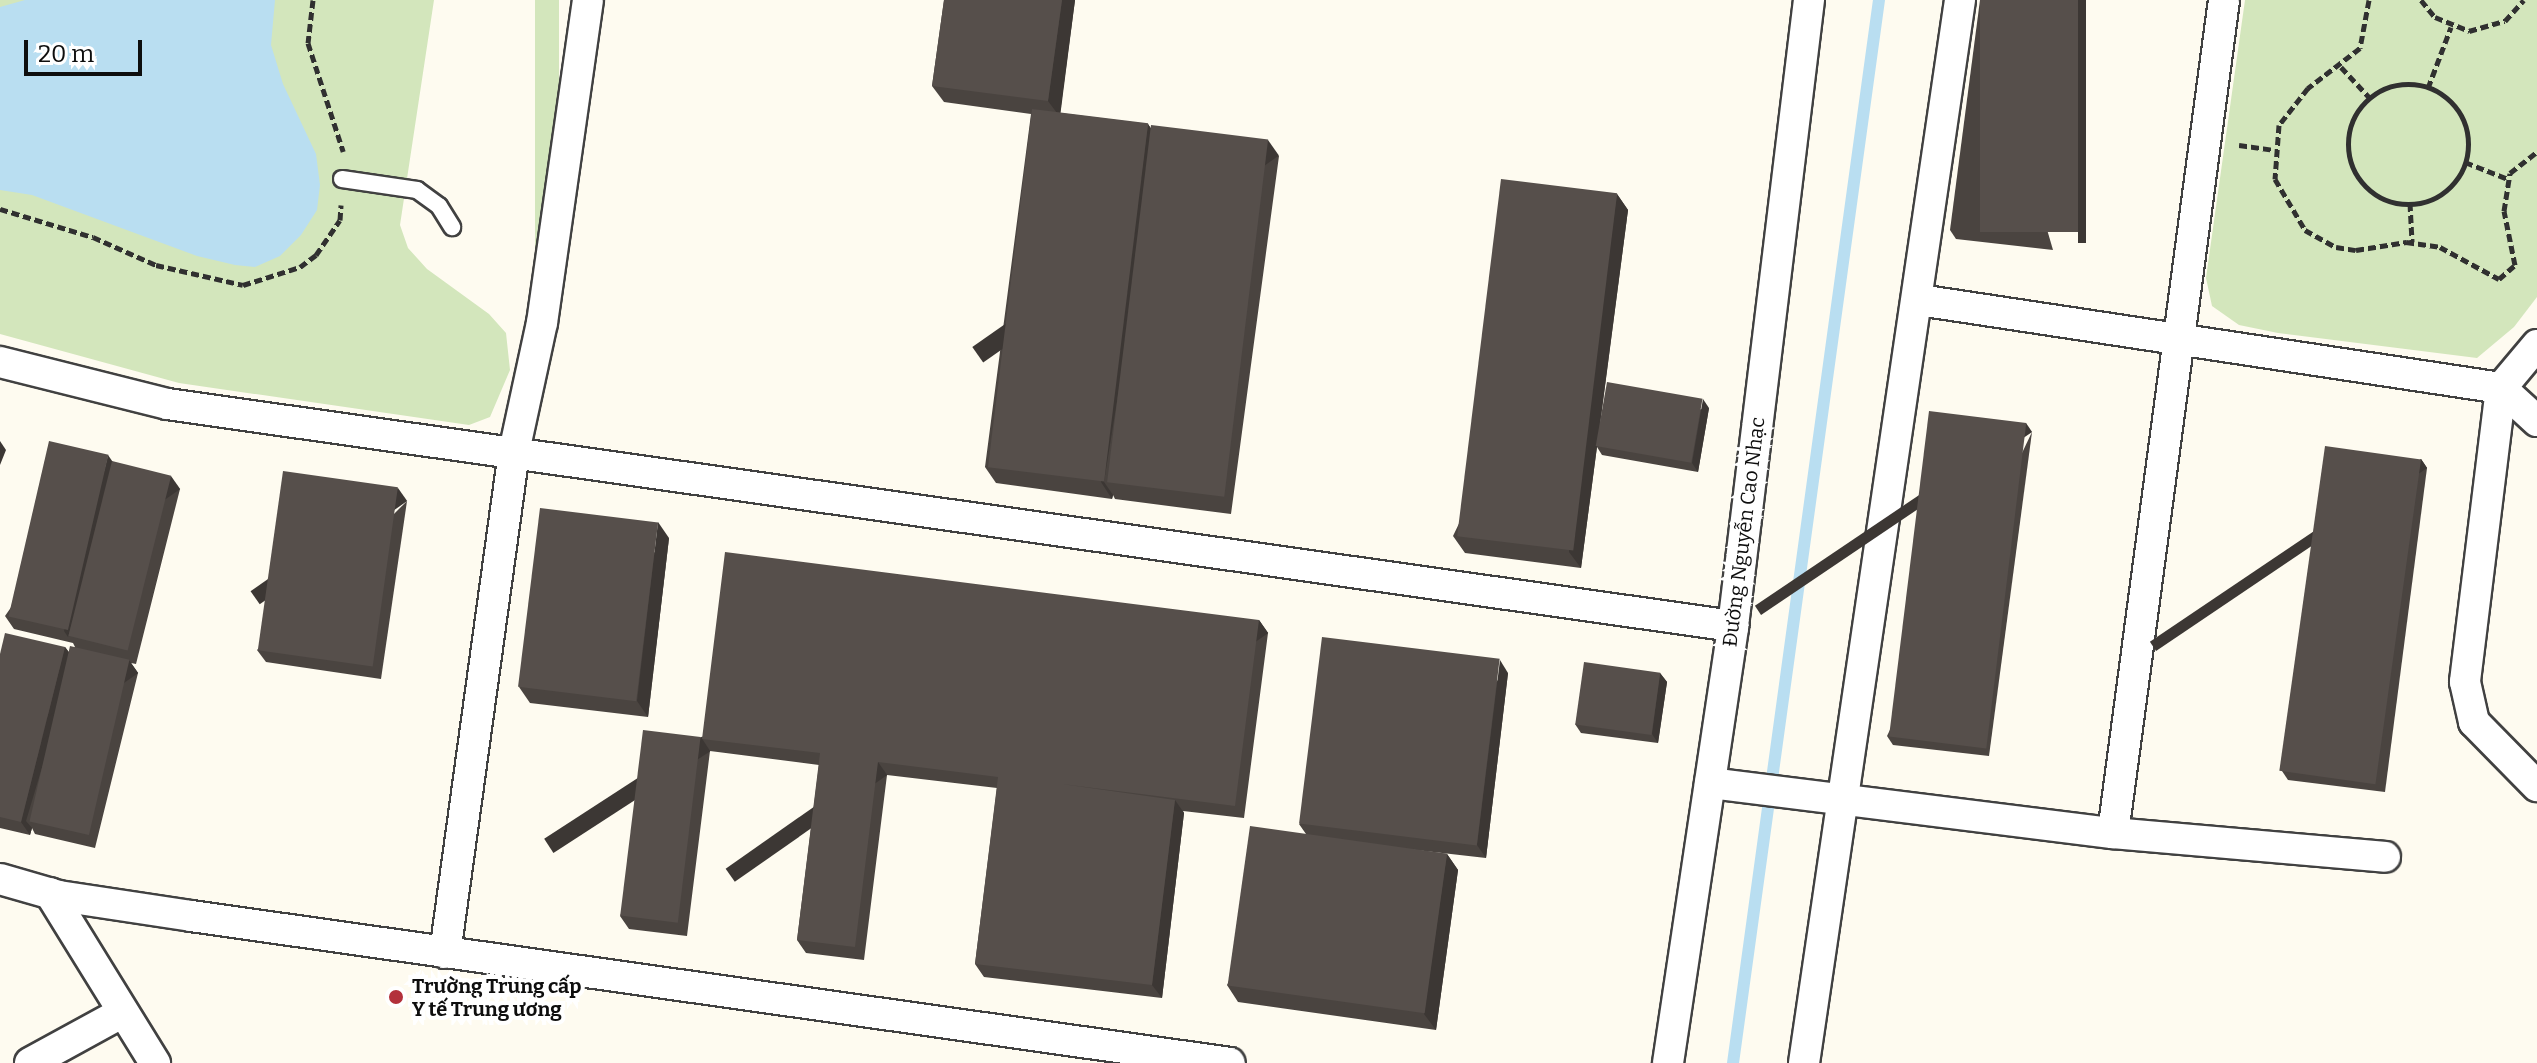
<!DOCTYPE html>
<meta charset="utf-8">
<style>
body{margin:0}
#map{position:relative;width:2537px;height:1063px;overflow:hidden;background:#fefbf0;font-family:Bitter,serif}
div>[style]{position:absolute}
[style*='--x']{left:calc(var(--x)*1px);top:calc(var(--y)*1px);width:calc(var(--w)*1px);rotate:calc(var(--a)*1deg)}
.green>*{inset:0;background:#d3e6bc;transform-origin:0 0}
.water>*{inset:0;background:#b9def1}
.stream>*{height:12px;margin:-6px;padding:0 6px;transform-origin:6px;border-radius:6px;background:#b9def1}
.path>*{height:5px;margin-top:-2.5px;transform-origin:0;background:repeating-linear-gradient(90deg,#303030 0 8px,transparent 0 12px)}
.path>.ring{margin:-2.5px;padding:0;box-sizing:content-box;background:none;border:5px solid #303030;border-radius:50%}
.roads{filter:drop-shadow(2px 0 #414141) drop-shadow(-2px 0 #414141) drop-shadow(0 2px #414141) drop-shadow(0 -2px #414141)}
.lane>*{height:16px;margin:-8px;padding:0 8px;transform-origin:8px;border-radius:8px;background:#fff}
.street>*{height:30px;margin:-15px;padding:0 15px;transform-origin:15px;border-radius:15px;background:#fff}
.wall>*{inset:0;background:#4a4440}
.shaded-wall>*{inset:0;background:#3c3734;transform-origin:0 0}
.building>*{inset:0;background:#564f4b;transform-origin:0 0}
.dots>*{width:22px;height:22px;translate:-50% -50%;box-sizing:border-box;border:4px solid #fff;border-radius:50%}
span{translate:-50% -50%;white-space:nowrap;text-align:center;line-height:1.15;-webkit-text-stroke:8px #fff;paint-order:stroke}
.street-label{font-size:20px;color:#0e0e0e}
.poi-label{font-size:20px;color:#0e0e0e;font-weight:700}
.left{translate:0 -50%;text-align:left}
.scale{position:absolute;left:24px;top:40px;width:118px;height:36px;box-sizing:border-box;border:4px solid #0e0e0e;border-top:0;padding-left:10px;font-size:24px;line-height:28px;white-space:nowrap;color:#0e0e0e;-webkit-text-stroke:6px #fff;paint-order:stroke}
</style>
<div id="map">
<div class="green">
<i style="clip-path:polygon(0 0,434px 0,400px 225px,408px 248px,427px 269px,489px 314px,506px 333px,510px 370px,490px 417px,469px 425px,179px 383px,0 334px)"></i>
<i style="left:535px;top:0;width:24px;height:262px"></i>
<i style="clip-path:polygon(2245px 0,2537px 0,2537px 297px,2514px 327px,2477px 358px,2278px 333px,2239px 325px,2212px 306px,2206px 278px)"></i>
</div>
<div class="water">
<i style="clip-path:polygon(25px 0,275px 0,271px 45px,283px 84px,316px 154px,320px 185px,317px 210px,301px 235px,280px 256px,255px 267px,235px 265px,197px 256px,32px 195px,0 190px,0 7px)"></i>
</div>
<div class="stream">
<i style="--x:1733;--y:1063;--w:1073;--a:-82.18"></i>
</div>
<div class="path">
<i style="--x:313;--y:0;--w:43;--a:96.6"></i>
<i style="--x:308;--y:43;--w:114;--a:72"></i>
<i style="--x:2369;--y:0;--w:49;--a:100.6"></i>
<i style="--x:2360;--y:48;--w:66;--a:142.4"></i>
<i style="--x:2308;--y:88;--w:47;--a:128.1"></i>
<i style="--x:2279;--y:125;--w:54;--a:94.2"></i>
<i style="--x:2275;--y:179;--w:59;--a:59.5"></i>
<i style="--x:2305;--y:230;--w:35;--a:29"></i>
<i style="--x:2336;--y:247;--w:20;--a:9"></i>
<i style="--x:2356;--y:250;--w:51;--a:-9.1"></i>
<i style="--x:2406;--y:242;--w:34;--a:8"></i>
<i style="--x:2440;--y:247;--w:67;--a:28.5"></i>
<i style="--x:2499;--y:279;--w:21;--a:-41"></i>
<i style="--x:2515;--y:265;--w:55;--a:-101.5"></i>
<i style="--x:2504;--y:211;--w:38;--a:-81"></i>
<i style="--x:2510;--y:173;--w:34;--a:-38"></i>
<i style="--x:2421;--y:0;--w:22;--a:51"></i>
<i style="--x:2435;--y:17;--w:37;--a:22"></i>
<i style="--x:2469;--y:31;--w:37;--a:-16"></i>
<i style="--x:2505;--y:21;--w:28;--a:-48"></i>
<i style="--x:2341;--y:67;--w:42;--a:46.9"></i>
<i class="ring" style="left:2348px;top:84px;width:115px;height:115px"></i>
<i style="--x:2428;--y:88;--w:65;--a:-69.3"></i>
<i style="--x:2239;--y:145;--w:35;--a:8"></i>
<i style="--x:2465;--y:162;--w:46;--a:21.6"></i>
<i style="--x:2410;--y:203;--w:39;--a:87"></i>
<i style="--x:0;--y:209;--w:97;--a:16.8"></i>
<i style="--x:93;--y:237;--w:69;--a:24"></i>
<i style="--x:156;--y:265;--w:89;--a:12.9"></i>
<i style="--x:243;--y:285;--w:60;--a:-17.5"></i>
<i style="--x:300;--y:267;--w:20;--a:-37"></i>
<i style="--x:316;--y:255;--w:42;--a:-55.6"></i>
<i style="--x:340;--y:220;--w:15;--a:-86"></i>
</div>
<div class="roads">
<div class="lane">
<i style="--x:342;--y:179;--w:76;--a:8.3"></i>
<i style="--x:417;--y:190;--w:27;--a:36"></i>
<i style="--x:439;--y:206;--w:25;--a:58"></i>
</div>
<div class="street">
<i style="--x:1919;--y:300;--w:589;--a:8.6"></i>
<i style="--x:2501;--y:388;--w:49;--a:42.5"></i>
<i style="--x:2537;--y:345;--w:56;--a:129.9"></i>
<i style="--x:2501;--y:388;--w:296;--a:97"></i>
<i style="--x:2465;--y:682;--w:41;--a:77.3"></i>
<i style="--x:2474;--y:722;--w:90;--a:45.5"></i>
<i style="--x:0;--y:362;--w:172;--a:14.1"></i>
<i style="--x:167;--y:404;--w:1582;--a:8.07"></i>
<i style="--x:1710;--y:783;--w:406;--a:7.1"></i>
<i style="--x:2113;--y:833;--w:273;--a:5"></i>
<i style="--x:2113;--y:833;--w:840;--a:-82.41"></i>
<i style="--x:0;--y:879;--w:61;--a:16.1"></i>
<i style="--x:59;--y:896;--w:134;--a:8.6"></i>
<i style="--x:191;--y:916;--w:1049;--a:8.05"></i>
<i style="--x:50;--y:893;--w:200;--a:58.3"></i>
<i style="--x:445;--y:953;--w:506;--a:-82.16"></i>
<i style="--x:514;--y:452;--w:132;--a:-77.8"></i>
<i style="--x:542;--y:323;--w:326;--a:-81.9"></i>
<i style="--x:30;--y:1063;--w:106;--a:-28.7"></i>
<i style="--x:1668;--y:1063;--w:442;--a:-81.5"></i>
<i style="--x:1733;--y:626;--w:631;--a:-83.08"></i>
<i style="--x:1804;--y:1063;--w:1074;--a:-81.65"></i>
</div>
</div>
<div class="wall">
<i style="clip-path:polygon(944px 0,1075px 0,1060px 113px,1148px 124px,1151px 129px,1279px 156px,1231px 514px,1115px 499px,1113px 495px,1112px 499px,996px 483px,985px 467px,1031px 114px,944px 102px,932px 86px)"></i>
<i style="clip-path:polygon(1980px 0,2053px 250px,1956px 239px,1950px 230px)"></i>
<i style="clip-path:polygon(1617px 194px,1628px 210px,1600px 425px,1709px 408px,1698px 472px,1602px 455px,1597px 447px,1581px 568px,1465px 553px,1453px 536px)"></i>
<i style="clip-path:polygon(2032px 432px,1989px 756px,1893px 745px,1887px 736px)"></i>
<i style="clip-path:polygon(2421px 459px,2427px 468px,2385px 792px,2288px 780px,2282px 771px)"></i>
<i style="clip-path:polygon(112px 462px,180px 489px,136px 664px,131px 663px,138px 673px,95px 848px,35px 834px,32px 828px,30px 835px,0 828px,0 654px,65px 647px,69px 652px,75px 647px,73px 643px,14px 629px,5px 616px)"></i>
<i style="clip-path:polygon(407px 501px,381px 679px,266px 662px,257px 650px)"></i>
<i style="clip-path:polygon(669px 538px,648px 717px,530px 703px,519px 687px)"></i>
<i style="clip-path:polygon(1259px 620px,1268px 633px,1244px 818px,1183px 811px,1184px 813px,1162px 998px,984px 977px,975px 964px,997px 788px,887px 775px,864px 960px,806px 953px,797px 940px,819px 765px,710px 751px,687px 936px,629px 929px,620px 916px,701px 737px)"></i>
<i style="clip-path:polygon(1508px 673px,1486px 858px,1407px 849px,1447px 854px,1458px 870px,1436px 1030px,1238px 1002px,1227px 985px,1306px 834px,1299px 824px)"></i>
<i style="clip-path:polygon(1660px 673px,1667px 682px,1658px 743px,1581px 733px,1575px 724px)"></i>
</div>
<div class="shaded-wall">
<i style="clip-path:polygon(1062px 0,1075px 0,1060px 117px,1048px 101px)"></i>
<i style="left:2078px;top:0;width:8px;height:243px"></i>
<i style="clip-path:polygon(1148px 124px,1159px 140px,1104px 482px,1113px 495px,1112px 499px,1101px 482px)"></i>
<i style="left:1268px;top:140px;width:19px;height:361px;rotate:55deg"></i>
<i style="clip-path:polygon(1617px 194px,1628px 210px,1581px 568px,1569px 552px)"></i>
<i style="clip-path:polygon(1703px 399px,1709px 408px,1698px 472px,1692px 463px)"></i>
<i style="left:2026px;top:423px;width:11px;height:327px;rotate:56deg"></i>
<i style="clip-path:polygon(0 441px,6px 450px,0 465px)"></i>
<i style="clip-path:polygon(108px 455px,117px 468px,68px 637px,64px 631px)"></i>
<i style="left:2421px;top:459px;width:11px;height:327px;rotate:56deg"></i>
<i style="left:171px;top:476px;width:16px;height:180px;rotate:55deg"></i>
<i style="left:398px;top:488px;width:16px;height:180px;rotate:55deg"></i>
<i style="clip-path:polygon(658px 522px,669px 538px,648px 717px,637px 701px)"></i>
<i style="left:1259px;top:620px;width:16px;height:188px;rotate:55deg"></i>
<i style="clip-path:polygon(65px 647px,74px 660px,26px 821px,32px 828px,30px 835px,21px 822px)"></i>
<i style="left:129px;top:660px;width:16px;height:180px;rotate:55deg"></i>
<i style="clip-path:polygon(1500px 660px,1508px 673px,1486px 858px,1477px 845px)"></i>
<i style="clip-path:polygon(1660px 673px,1667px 682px,1658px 743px,1652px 734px)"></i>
<i style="left:701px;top:737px;width:17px;height:187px;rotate:57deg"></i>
<i style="left:878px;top:762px;width:16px;height:186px;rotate:55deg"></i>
<i style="clip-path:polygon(1175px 800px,1184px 813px,1162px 998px,1152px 985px)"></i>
<i style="clip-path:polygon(1447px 854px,1458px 870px,1436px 1030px,1424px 1014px)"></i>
</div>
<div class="building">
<i style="clip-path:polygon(944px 0,1062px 0,1048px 101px,932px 86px)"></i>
<i style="left:1980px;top:0;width:98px;height:232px"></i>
<i style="left:1032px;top:109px;width:117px;height:361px;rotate:7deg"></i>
<i style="left:1151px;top:125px;width:118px;height:360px;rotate:7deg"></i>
<i style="left:1501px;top:179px;width:117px;height:360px;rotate:7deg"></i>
<i style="left:1607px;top:382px;width:97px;height:65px;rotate:10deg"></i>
<i style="left:1929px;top:411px;width:98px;height:328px;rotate:7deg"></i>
<i style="left:49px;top:441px;width:61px;height:180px;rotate:13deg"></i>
<i style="left:2325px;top:446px;width:97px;height:328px;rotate:8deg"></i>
<i style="left:112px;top:461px;width:61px;height:180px;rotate:14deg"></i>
<i style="left:283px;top:471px;width:116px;height:181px;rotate:8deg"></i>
<i style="left:540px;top:508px;width:119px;height:180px;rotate:7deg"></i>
<i style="clip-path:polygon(725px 552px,1259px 620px,1235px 806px,1062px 784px,1175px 800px,1152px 985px,975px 964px,998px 777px,878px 762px,855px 947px,797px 940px,820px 753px,702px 739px)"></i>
<i style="clip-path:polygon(5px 633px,65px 647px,21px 822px,0 817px,0 654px)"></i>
<i style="left:1322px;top:637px;width:179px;height:188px;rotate:7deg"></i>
<i style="left:70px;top:646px;width:61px;height:180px;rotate:13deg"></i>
<i style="left:1584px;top:662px;width:77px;height:63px;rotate:8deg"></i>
<i style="left:643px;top:730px;width:58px;height:187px;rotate:7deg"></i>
<i style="left:1250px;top:826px;width:199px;height:161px;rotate:8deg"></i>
</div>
<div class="dots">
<i style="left:396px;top:997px;background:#b3313b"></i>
</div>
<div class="street-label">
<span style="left:1744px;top:532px;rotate:-83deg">Đường Nguyễn Cao Nhạc</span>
</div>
<div class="poi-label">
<span class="left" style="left:412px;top:998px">Trường Trung cấp<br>Y tế Trung ương</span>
</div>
<div class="scale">20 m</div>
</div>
